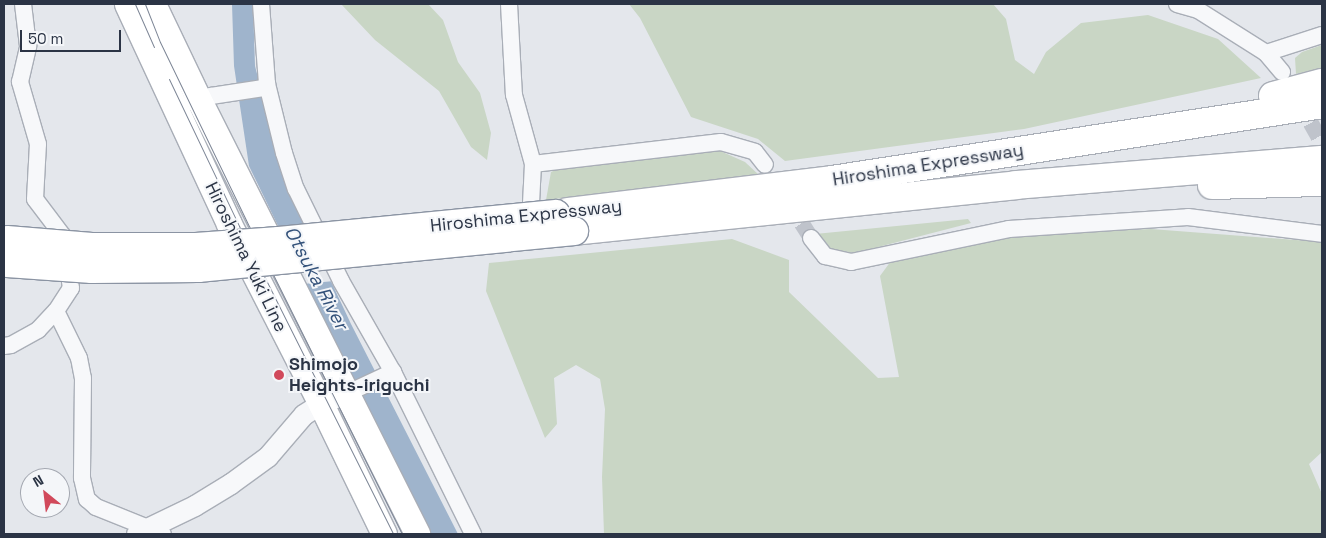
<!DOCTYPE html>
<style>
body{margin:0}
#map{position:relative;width:1326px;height:538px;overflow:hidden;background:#e4e7ec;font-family:"Space Grotesk",sans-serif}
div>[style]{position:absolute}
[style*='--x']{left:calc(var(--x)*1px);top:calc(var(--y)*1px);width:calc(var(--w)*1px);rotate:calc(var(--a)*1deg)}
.green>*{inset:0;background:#c9d6c5}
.water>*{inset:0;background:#9fb4cc}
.pier>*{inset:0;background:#e4e7ec}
.minor-tunnel>*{height:16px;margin-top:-8px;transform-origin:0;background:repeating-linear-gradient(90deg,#bfc3cb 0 16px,transparent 0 24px)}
.roads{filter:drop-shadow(1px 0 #a9aeb7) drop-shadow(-1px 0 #a9aeb7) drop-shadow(0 1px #a9aeb7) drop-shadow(0 -1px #a9aeb7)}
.minor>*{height:16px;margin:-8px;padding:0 8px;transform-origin:8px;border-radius:8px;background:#f7f8fa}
.tertiary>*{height:20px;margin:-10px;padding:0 10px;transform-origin:10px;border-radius:10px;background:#f7f8fa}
.primary>*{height:25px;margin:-12.5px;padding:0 12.5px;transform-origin:12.5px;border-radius:12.5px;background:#fff}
.motorway>*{height:28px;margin:-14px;padding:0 14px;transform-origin:14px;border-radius:14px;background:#fff}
.tram>*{height:1px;margin:-0.5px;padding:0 0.5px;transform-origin:0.5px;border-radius:0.5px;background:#7d8696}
.bridges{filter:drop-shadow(1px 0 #8b94a3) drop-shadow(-1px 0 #8b94a3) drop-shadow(0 1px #8b94a3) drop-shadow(0 -1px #8b94a3)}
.motorway-bridge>*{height:28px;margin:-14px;padding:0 14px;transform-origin:14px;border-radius:14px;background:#fff}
.dots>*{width:14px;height:14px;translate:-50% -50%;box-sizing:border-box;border:2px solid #f4f6f9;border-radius:50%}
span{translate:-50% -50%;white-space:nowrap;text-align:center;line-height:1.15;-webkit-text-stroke:4px #f4f6f9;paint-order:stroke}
.street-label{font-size:18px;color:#2b3445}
.poi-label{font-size:18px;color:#2b3445;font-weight:700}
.left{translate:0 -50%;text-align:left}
.water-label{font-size:19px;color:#34527a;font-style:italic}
.frame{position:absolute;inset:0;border:5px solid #2b3445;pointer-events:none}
.north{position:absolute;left:20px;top:468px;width:50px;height:50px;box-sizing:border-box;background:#f4f6f9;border:1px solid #a4a8b1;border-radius:50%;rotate:331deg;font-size:14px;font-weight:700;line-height:20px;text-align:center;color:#2b3445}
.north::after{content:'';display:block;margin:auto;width:18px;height:22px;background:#d1495b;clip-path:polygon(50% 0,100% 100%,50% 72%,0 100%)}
.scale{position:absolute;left:20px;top:30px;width:101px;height:22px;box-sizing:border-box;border:2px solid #2b3445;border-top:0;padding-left:6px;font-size:15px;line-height:18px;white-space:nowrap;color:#2b3445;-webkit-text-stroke:4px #f4f6f9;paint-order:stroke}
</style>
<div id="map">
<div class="green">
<i style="clip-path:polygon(341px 4px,428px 4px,443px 20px,458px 62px,480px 93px,491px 133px,487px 160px,471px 147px,439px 91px,375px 40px)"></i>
<i style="clip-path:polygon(629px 4px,993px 4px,1006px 19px,1015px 60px,1034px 74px,1046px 52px,1081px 23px,1148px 15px,1218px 39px,1261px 78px,1024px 129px,785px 161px,758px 139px,691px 117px,640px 18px)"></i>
<i style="clip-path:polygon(1322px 45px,1322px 68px,1296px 74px,1295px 58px,1302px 52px)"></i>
<i style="clip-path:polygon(718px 150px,745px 162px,759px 175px,546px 200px,551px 172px,562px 167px)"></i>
<i style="clip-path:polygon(968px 219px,971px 223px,855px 253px,830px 249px,815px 234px)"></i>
<i style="clip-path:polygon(1151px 229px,1322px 242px,1322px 452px,1309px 464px,1322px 494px,1322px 534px,604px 534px,602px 477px,605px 409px,600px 379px,576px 365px,554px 378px,557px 424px,545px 438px,486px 291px,489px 263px,732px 239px,789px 260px,789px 292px,878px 378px,899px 377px,880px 276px,891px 261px,1005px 235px)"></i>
</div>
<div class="water">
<i style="clip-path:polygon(232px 4px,253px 4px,255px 66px,285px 183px,351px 324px,458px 534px,427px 534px,249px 166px,234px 66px)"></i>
</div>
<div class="pier">
<i style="clip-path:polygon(311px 233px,334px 281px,303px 284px,280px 236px)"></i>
</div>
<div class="minor-tunnel">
<i style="--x:1299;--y:102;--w:47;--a:60.7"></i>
<i style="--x:789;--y:203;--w:41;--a:57.8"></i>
</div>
<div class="roads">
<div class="minor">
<i style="--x:261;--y:4;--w:80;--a:85.7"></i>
<i style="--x:267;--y:84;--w:71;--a:76.2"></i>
<i style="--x:284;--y:153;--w:38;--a:72"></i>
<i style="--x:296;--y:189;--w:102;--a:63.9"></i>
<i style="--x:341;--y:281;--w:105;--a:60.3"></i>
<i style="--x:393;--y:372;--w:181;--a:63.7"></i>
<i style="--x:509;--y:4;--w:91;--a:86.9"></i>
<i style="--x:514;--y:95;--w:72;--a:74.6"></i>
<i style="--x:533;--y:164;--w:40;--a:92.9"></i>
<i style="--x:1177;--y:4;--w:22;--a:16"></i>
<i style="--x:1198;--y:10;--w:80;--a:32.3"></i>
<i style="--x:1266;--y:53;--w:25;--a:50"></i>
<i style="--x:1266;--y:53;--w:59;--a:-17.8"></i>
<i style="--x:191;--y:102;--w:21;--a:-17"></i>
<i style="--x:211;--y:96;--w:53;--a:-8.7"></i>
<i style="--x:263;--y:88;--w:6;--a:-45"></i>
<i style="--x:533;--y:164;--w:189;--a:-6.7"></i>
<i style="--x:721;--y:142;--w:35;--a:16"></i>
<i style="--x:755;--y:152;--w:16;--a:52"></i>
<i style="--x:811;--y:238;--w:23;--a:52"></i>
<i style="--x:825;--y:256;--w:27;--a:13"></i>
<i style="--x:851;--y:262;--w:161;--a:-11.8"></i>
<i style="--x:1009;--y:229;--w:179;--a:-3.8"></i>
<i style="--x:1188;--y:217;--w:135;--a:7.2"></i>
<i style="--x:56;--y:311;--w:52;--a:63.9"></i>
<i style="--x:79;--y:358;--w:20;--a:79"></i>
<i style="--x:83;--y:378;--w:100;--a:90.6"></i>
<i style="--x:82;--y:478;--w:22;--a:77"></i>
<i style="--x:87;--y:499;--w:12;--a:42"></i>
<i style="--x:96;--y:507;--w:72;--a:21.9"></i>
<i style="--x:4;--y:346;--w:7;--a:-8"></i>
<i style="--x:11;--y:345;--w:31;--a:-29"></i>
<i style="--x:38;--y:330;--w:26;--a:-47"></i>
<i style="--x:56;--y:311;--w:27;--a:-57"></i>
<i style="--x:71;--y:288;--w:53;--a:-98.7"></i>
<i style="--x:63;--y:236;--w:46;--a:-127.1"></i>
<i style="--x:35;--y:199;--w:55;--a:-86.9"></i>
<i style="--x:38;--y:144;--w:65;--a:-106.2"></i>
<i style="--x:20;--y:82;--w:37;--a:-77"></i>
<i style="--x:28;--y:46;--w:42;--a:-96.8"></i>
<i style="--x:348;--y:393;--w:50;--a:-25"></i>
</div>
<div class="tertiary">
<i style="--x:137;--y:534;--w:64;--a:-25.8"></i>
<i style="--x:195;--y:506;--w:42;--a:-31.4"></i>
<i style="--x:231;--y:484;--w:46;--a:-36.1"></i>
<i style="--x:268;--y:457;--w:55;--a:-49.4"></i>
<i style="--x:304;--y:415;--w:20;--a:-33"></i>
<i style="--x:321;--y:404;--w:29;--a:-22"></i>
</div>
<div class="primary">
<i style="--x:127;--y:4;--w:242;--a:65.1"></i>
<i style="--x:229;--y:224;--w:202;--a:62.9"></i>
<i style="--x:321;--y:404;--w:144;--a:64.1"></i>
<i style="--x:153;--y:4;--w:104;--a:64.4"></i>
<i style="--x:198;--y:98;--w:488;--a:63.3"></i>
</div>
<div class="motorway">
<i style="--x:1273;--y:96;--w:51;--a:-14.9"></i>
<i style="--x:1212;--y:185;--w:110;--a:-1.6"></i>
<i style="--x:568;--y:212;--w:266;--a:-6.9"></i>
<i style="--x:832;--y:180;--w:496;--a:-8.8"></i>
<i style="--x:574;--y:231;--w:444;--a:-5.9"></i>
<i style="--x:1016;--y:185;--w:307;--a:-4.7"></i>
</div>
</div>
<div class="tram">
<i style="--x:135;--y:4;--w:47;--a:66.2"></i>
<i style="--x:145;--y:4;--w:41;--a:68.5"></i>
<i style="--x:160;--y:42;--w:204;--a:64.2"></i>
<i style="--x:249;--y:226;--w:344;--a:63.6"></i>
<i style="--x:169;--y:79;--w:163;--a:64.5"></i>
<i style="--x:239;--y:226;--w:344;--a:63.4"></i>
</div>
<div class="bridges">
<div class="motorway-bridge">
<i style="--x:7;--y:240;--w:85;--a:4.7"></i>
<i style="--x:92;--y:247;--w:104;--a:0"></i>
<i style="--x:196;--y:247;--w:83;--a:-4.1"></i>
<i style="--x:279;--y:241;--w:278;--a:-5.6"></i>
<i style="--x:7;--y:263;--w:85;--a:4"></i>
<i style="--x:92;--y:269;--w:106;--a:-0.5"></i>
<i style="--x:198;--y:268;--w:378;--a:-5.6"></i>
</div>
</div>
<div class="dots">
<i style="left:279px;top:375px;background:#d1495b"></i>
</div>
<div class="street-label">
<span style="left:928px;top:165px;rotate:-9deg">Hiroshima Expressway</span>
<span style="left:526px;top:216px;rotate:-6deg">Hiroshima Expressway</span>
<span style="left:246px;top:257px;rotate:64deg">Hiroshima Yuki Line</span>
</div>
<div class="poi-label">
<span class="left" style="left:289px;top:375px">Shimojo<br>Heights-iriguchi</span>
</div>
<div class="water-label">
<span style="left:316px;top:278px;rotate:62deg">Otsuka River</span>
</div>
<div class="frame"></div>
<div class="north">N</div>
<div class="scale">50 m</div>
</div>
